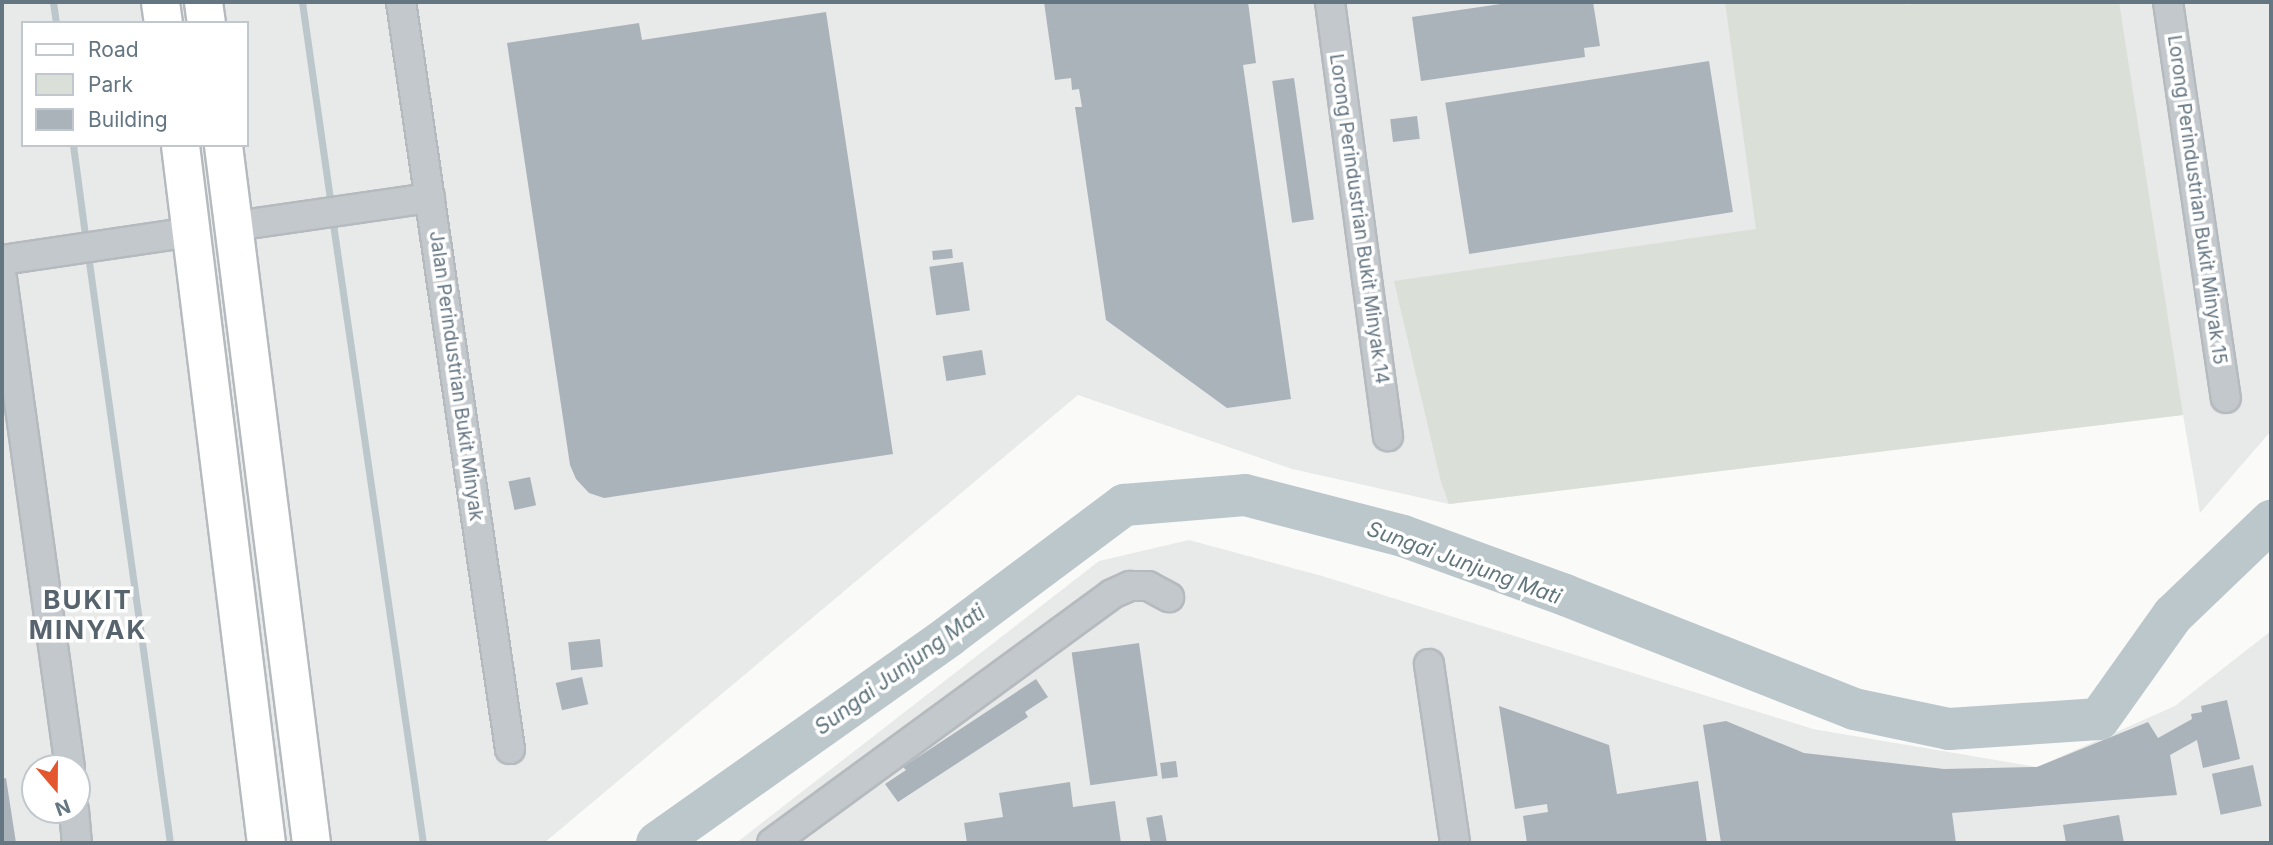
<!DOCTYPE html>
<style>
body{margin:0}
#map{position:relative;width:2273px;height:845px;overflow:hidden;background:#fafaf8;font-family:Inter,sans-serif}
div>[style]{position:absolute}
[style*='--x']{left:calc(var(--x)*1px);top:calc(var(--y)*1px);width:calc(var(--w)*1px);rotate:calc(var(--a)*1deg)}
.built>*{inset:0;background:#e8e9e9}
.green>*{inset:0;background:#dadfd7}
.stream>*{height:7px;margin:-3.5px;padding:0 3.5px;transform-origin:3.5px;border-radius:3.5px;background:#bbc7cb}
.river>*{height:42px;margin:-21px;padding:0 21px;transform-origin:21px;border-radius:21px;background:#bbc7cb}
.building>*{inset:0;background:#aab3b9;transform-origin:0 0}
.roads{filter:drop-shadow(2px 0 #b5babe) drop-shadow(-2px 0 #b5babe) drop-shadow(0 2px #b5babe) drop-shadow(0 -2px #b5babe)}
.minor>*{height:28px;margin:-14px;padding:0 14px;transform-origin:14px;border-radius:14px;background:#c3c8cc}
.major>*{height:37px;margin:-18.5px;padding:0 18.5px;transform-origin:18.5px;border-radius:18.5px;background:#fff}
span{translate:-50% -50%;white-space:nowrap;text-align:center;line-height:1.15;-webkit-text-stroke:7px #fff;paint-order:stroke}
.street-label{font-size:19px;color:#657683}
.water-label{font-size:21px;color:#60757c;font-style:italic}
.district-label{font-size:26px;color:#57646e;font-weight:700;letter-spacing:2px}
.frame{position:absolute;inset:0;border:4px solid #657683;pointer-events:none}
.legend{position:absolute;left:21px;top:21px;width:228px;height:126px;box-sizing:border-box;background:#fff;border:2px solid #c1c8cd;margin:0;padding:9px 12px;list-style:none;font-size:21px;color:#657683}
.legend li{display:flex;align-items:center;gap:14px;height:35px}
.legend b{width:35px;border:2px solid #c1c8cd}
.north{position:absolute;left:21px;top:754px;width:70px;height:70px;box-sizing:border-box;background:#fff;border:2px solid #c1c8cd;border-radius:50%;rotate:160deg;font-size:19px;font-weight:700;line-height:28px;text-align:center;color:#657683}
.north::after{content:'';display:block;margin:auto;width:24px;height:32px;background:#e4572e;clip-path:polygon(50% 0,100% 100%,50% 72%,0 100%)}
</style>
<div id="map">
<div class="built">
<i style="clip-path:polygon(evenodd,2px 2px,2271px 2px,2271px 431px,2200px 513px,2183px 415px,1449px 504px,1292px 469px,1078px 395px,544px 843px,2px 843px,2px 2px,23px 23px,247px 23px,247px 145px,23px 145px,23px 23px,2px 2px,35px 768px,77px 768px,77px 810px,35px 810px,35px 768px)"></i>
<i style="clip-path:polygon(1189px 540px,1322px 576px,1813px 729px,2037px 767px,2175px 706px,2271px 631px,2271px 843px,736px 843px,1099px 561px)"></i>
</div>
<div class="green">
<i style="clip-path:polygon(1725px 2px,1904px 2px,1905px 5px,1925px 2px,2119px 2px,2183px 415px,1449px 504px,1441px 482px,1394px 281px,1756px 229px)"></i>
</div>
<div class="stream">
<i style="--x:53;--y:2;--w:21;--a:82"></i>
<i style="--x:302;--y:2;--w:205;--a:81.9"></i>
<i style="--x:73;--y:145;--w:99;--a:82.4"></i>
<i style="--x:332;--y:217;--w:633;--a:81.73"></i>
<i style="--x:88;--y:255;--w:594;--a:82.06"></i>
</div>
<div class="river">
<i style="--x:657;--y:843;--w:358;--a:-35.3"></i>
<i style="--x:949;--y:636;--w:219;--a:-36.8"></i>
<i style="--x:1124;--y:505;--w:121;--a:-4.7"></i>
<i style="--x:1245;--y:495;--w:163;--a:14.5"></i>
<i style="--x:1403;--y:536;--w:172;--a:20"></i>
<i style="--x:1565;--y:595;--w:311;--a:21.5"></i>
<i style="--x:1854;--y:709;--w:97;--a:11.9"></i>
<i style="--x:1949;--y:729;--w:150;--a:-3.8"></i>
<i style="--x:2099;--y:719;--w:128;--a:-54.6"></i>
<i style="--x:2173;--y:615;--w:136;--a:-43.8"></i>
</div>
<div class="building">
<i style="clip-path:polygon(1044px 2px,1248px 2px,1256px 63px,1243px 65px,1291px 399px,1227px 408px,1106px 320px,1075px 107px,1082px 107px,1079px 89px,1072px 90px,1071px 78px,1055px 80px)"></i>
<i style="clip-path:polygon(1514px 2px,1593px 2px,1600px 46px,1584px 48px,1585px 57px,1421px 81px,1412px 17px)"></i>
<i style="clip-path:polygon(826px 12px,893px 454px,604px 498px,589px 493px,576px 479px,570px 465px,507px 43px,639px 23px,642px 40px)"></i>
<i style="left:1709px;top:61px;width:153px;height:267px;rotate:81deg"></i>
<i style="left:1294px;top:78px;width:143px;height:22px;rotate:82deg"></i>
<i style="left:1417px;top:116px;width:23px;height:27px;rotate:83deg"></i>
<i style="left:952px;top:249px;width:9px;height:20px;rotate:84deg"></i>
<i style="left:963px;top:262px;width:49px;height:34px;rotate:82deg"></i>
<i style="left:982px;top:350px;width:25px;height:40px;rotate:81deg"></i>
<i style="left:530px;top:477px;width:29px;height:22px;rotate:78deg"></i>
<i style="left:600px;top:639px;width:28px;height:32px;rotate:84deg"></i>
<i style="left:1139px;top:643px;width:134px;height:68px;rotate:82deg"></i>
<i style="left:582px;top:677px;width:28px;height:27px;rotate:77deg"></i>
<i style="clip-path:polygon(1036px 679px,1048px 697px,1025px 712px,1028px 717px,898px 802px,885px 784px,906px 770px,903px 767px)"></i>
<i style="clip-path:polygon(2227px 700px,2240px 759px,2203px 768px,2197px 740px,2170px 755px,2177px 795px,1952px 813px,1956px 843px,1721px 843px,1703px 725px,1726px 721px,1804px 753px,1944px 769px,2037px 767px,2148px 722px,2158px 738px,2192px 719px,2191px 714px,2202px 712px,2201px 706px)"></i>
<i style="clip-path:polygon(1499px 706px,1609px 745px,1617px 794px,1698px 781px,1707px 843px,1527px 843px,1523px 816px,1548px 812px,1547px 804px,1515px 809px)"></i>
<i style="left:1176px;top:761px;width:16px;height:16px;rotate:83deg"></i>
<i style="left:2253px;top:765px;width:42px;height:42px;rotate:78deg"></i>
<i style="clip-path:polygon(6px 778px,16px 843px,2px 843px,2px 779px)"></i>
<i style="clip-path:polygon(1070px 782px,1073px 807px,1115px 801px,1121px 843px,967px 843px,964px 823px,1003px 817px,999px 793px)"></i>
<i style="left:1162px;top:815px;width:28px;height:16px;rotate:80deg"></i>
<i style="clip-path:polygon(2119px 815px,2124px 843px,2066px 843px,2063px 825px)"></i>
</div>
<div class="roads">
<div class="minor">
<i style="--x:401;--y:2;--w:755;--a:81.7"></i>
<i style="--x:1330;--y:2;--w:438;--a:82.4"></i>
<i style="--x:2168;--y:2;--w:400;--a:81.7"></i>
<i style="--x:235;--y:226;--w:197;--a:-8.2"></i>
<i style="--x:2;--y:260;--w:192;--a:-8.4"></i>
<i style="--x:2;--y:278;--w:495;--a:82.1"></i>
<i style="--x:1429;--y:664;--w:181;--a:81.7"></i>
<i style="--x:74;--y:810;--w:33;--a:85"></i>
<i style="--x:772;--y:843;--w:421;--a:-36.2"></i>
<i style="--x:1112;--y:594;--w:20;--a:-24"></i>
<i style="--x:1130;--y:586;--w:18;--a:0"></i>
<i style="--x:1148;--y:586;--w:24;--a:28"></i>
</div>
<div class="major">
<i style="--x:160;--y:2;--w:21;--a:82"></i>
<i style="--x:203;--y:2;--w:21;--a:82"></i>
<i style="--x:180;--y:145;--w:703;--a:82.98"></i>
<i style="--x:223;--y:145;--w:704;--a:82.81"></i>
</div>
</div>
<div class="street-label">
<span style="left:2197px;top:200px;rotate:82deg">Lorong Perindustrian Bukit Minyak 15</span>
<span style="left:1359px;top:219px;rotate:82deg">Lorong Perindustrian Bukit Minyak 14</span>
<span style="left:456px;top:376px;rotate:82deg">Jalan Perindustrian Bukit Minyak</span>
</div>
<div class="water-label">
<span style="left:1464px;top:563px;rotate:20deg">Sungai Junjung Mati</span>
<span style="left:900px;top:670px;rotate:-36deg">Sungai Junjung Mati</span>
</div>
<div class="district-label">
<span style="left:88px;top:615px">BUKIT<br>MINYAK</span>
</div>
<div class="frame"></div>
<ul class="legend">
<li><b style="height:9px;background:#fff"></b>Road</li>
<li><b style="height:19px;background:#dadfd7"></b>Park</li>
<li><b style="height:19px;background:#aab3b9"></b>Building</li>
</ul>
<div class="north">N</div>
</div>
